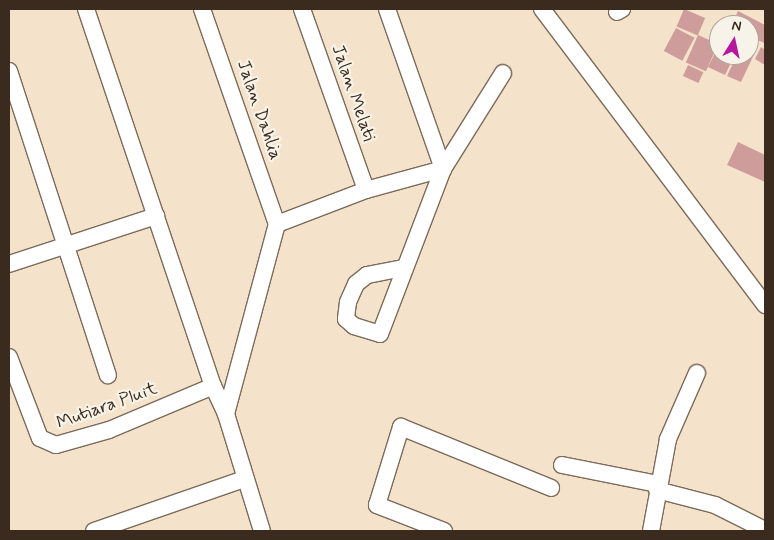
<!DOCTYPE html>
<style>
body{margin:0}
#map{position:relative;width:774px;height:540px;overflow:hidden;background:#f4e3ca;font-family:Mynerve,sans-serif}
div>[style]{position:absolute}
[style*='--x']{left:calc(var(--x)*1px);top:calc(var(--y)*1px);width:calc(var(--w)*1px);rotate:calc(var(--a)*1deg)}
.building>*{inset:0;background:#ce9c9a;transform-origin:0 0}
.roads{filter:drop-shadow(1px 0 #7c6b5a) drop-shadow(-1px 0 #7c6b5a) drop-shadow(0 1px #7c6b5a) drop-shadow(0 -1px #7c6b5a)}
.minor>*{height:16px;margin:-8px;padding:0 8px;transform-origin:8px;border-radius:8px;background:#fff}
span{translate:-50% -50%;white-space:nowrap;text-align:center;line-height:1.15;-webkit-text-stroke:4.5px #f7f3e8;paint-order:stroke}
.street-label{font-size:18px;color:#3b2a1e}
.frame{position:absolute;inset:0;border:10px solid #3b2a1e;pointer-events:none}
.north{position:absolute;left:709px;top:15px;width:50px;height:50px;box-sizing:border-box;background:#f7f3e8;border:1px solid #aca397;border-radius:50%;rotate:10deg;font-size:14px;font-weight:700;line-height:20px;text-align:center;color:#3b2a1e}
.north::after{content:'';display:block;margin:auto;width:18px;height:22px;background:#b5179e;clip-path:polygon(50% 0,100% 100%,50% 72%,0 100%)}
</style>
<div id="map">
<div class="building">
<i style="left:684px;top:9px;width:23px;height:19px;rotate:23deg"></i>
<i style="clip-path:polygon(738px 11px,765px 25px,764px 43px,749px 36px,749px 25px,732px 25px)"></i>
<i style="left:676px;top:28px;width:21px;height:26px;rotate:28deg"></i>
<i style="left:698px;top:35px;width:22px;height:30px;rotate:24deg"></i>
<i style="clip-path:polygon(749px 41px,758px 46px,741px 82px,727px 76px,737px 55px,749px 55px)"></i>
<i style="clip-path:polygon(719px 45px,719px 55px,735px 55px,725px 75px,708px 67px)"></i>
<i style="clip-path:polygon(761px 47px,765px 50px,765px 65px,755px 59px)"></i>
<i style="left:688px;top:65px;width:17px;height:12px;rotate:25deg"></i>
<i style="clip-path:polygon(738px 142px,765px 155px,765px 182px,727px 165px)"></i>
</div>
<div class="roads">
<div class="minor">
<i style="--x:86;--y:9;--w:398;--a:71.4"></i>
<i style="--x:213;--y:386;--w:31;--a:65"></i>
<i style="--x:226;--y:414;--w:122;--a:72.9"></i>
<i style="--x:202;--y:9;--w:228;--a:70.8"></i>
<i style="--x:302;--y:9;--w:192;--a:70.5"></i>
<i style="--x:387;--y:9;--w:170;--a:70.7"></i>
<i style="--x:542;--y:9;--w:371;--a:53"></i>
<i style="--x:617;--y:12;--w:6;--a:-31"></i>
<i style="--x:9;--y:71;--w:320;--a:72"></i>
<i style="--x:277;--y:224;--w:95;--a:-20.9"></i>
<i style="--x:366;--y:190;--w:80;--a:-15.3"></i>
<i style="--x:9;--y:264;--w:155;--a:-18.1"></i>
<i style="--x:403;--y:268;--w:37;--a:169"></i>
<i style="--x:367;--y:275;--w:14;--a:141"></i>
<i style="--x:356;--y:284;--w:20;--a:114"></i>
<i style="--x:348;--y:302;--w:17;--a:97"></i>
<i style="--x:346;--y:319;--w:11;--a:41"></i>
<i style="--x:354;--y:326;--w:27;--a:17"></i>
<i style="--x:380;--y:334;--w:177;--a:-69.1"></i>
<i style="--x:443;--y:169;--w:113;--a:-58"></i>
<i style="--x:9;--y:357;--w:87;--a:69.1"></i>
<i style="--x:40;--y:438;--w:17;--a:24"></i>
<i style="--x:56;--y:445;--w:55;--a:-15.8"></i>
<i style="--x:109;--y:430;--w:113;--a:-22.9"></i>
<i style="--x:226;--y:414;--w:197;--a:-75"></i>
<i style="--x:562;--y:465;--w:98;--a:11.2"></i>
<i style="--x:657;--y:490;--w:60;--a:14.5"></i>
<i style="--x:715;--y:505;--w:56;--a:26.6"></i>
<i style="--x:94;--y:531;--w:159;--a:-19.1"></i>
<i style="--x:444;--y:531;--w:72;--a:-158.8"></i>
<i style="--x:377;--y:505;--w:82;--a:-72.9"></i>
<i style="--x:401;--y:427;--w:162;--a:22.1"></i>
<i style="--x:651;--y:531;--w:94;--a:-79.5"></i>
<i style="--x:668;--y:439;--w:72;--a:-66.3"></i>
</div>
</div>
<div class="street-label">
<span style="left:353px;top:93px;rotate:71deg">Jalan Melati</span>
<span style="left:259px;top:110px;rotate:71deg">Jalan Dahlia</span>
<span style="left:107px;top:406px;rotate:-20deg">Mutiara Pluit</span>
</div>
<div class="frame"></div>
<div class="north">N</div>
</div>
